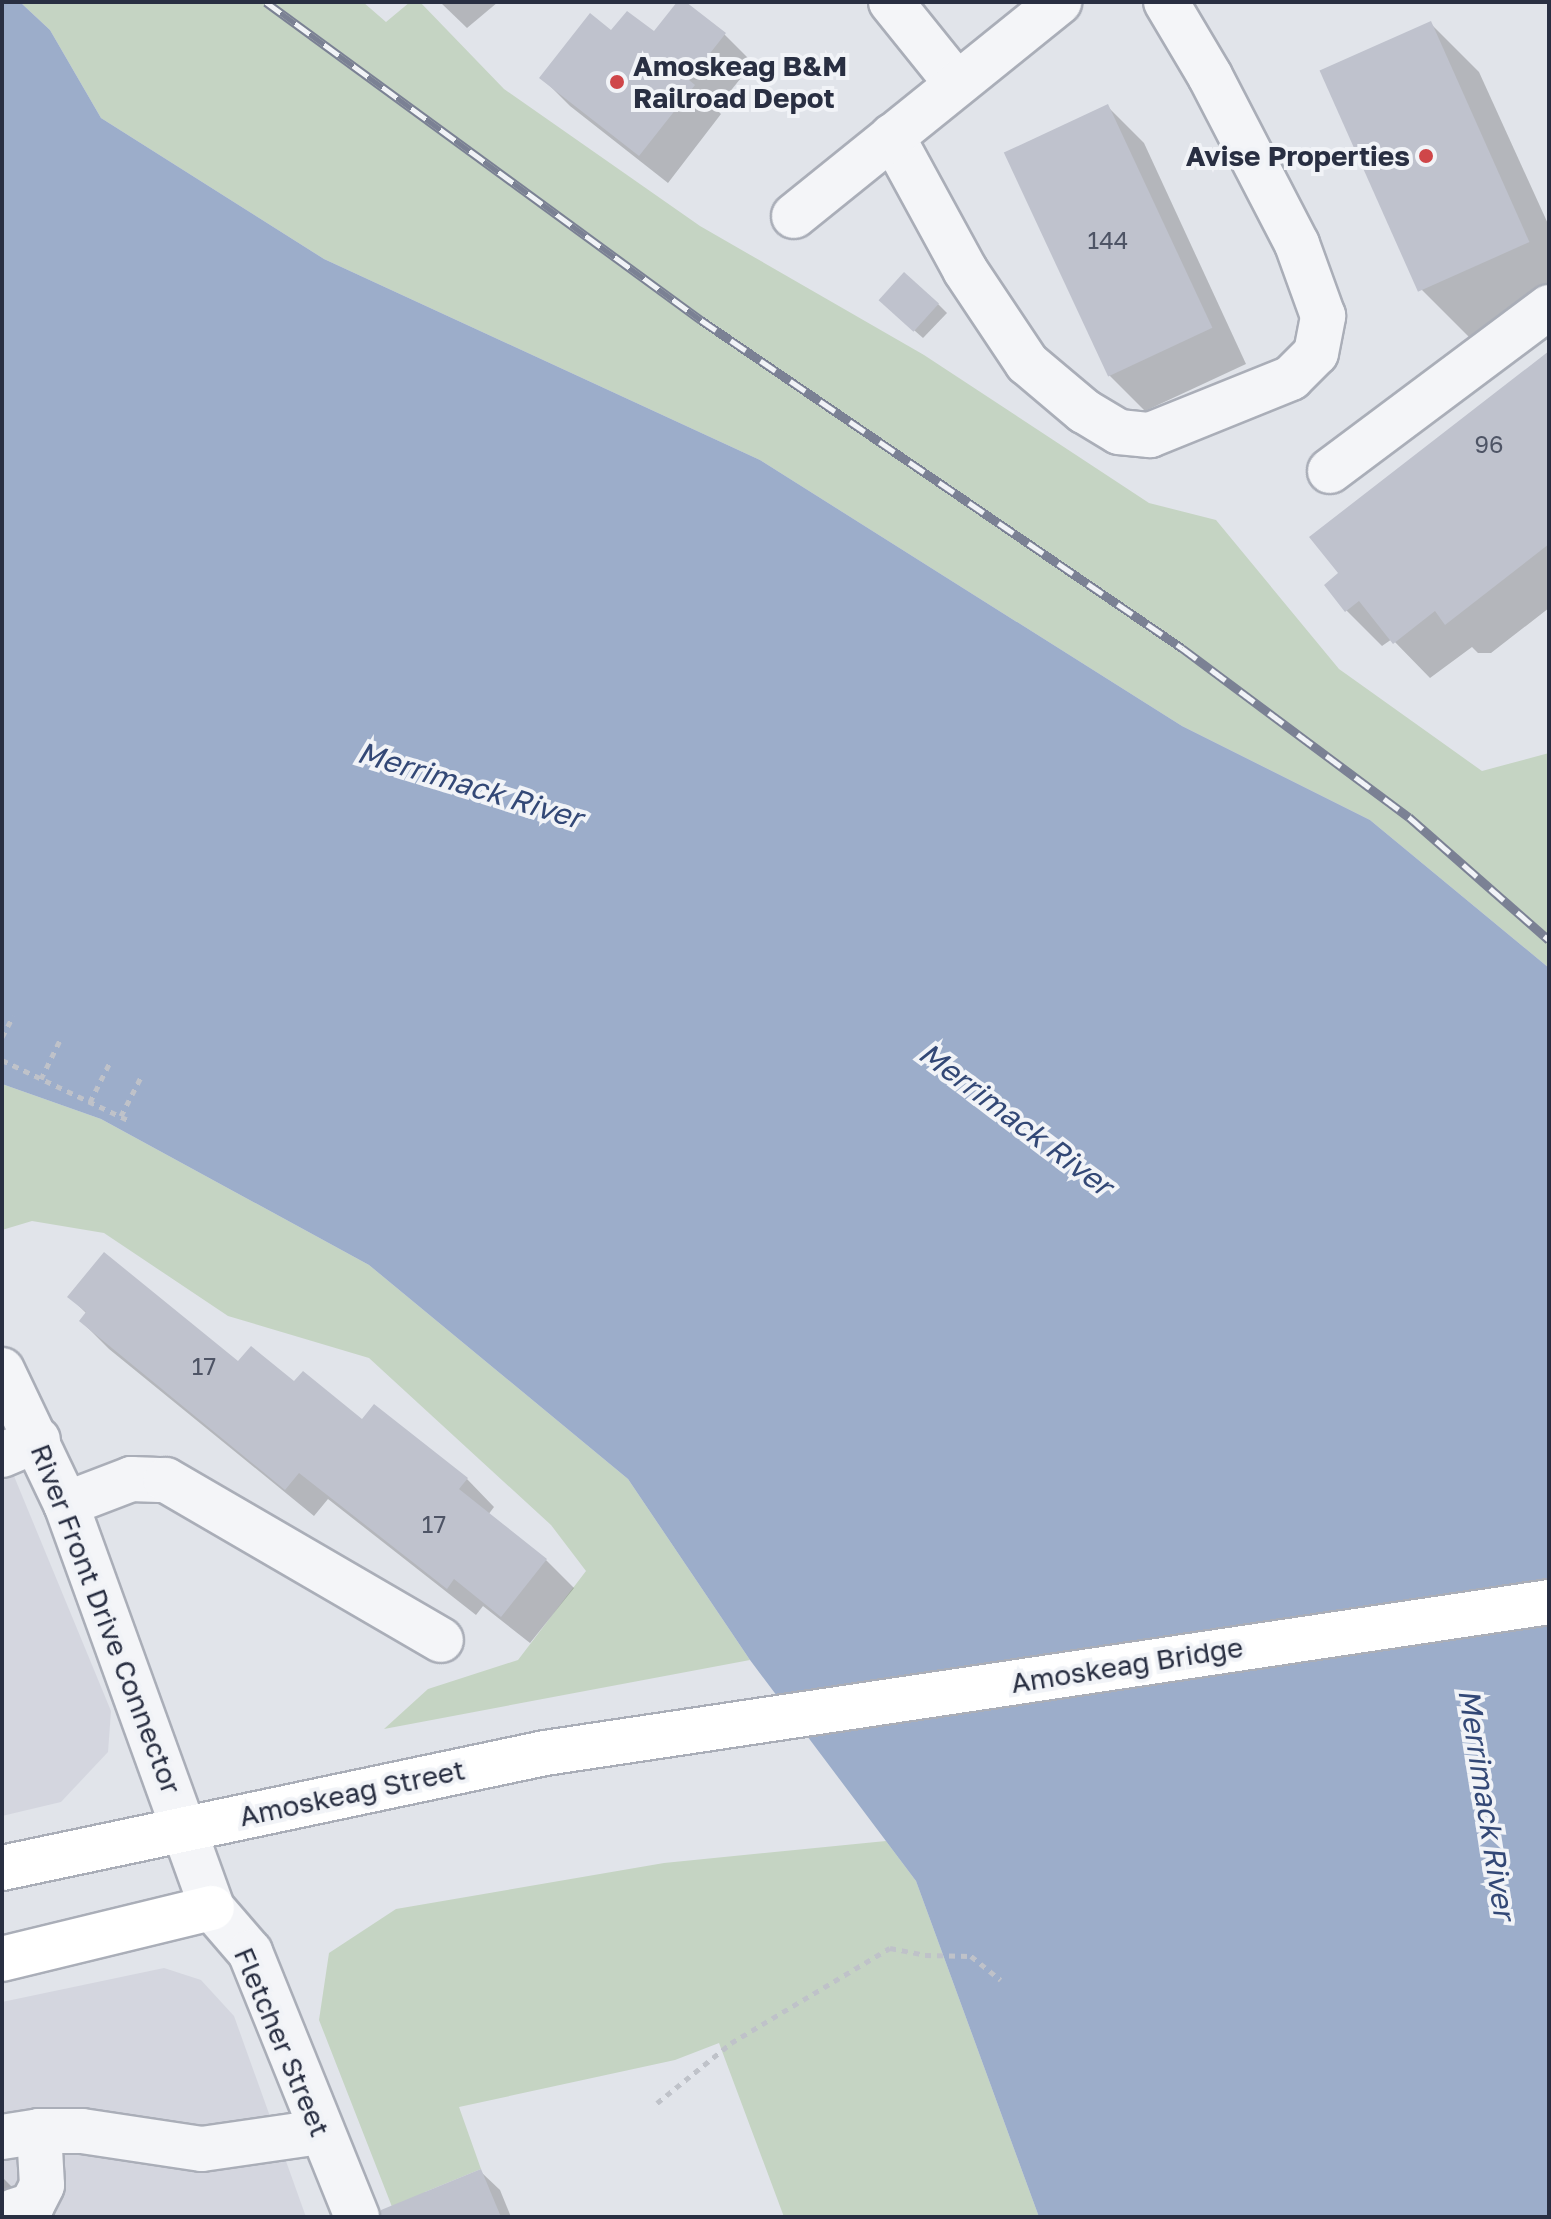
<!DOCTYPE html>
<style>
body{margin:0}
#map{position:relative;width:1551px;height:2219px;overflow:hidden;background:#e1e4ea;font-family:"Golos Text",sans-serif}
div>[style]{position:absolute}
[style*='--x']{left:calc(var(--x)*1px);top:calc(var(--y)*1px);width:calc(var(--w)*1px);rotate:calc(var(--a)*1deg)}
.built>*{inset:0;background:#d4d6df}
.green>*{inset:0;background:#c5d4c3}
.water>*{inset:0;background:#9cadca}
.shadow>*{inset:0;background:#0003}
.building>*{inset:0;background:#bfc2cd;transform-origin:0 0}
.path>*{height:5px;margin-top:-2.5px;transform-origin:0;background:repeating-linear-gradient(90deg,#bfc2c9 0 6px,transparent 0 12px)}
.roads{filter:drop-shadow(2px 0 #aaaeb8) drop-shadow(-2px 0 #aaaeb8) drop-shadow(0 2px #aaaeb8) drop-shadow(0 -2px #aaaeb8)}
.minor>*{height:44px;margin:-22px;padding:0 22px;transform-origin:22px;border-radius:22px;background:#f4f5f8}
.major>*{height:44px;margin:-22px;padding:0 22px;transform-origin:22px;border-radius:22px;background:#fff}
.rail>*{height:9px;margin-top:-4.5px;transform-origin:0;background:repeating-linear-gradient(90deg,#f1f3f7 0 18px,#7b8194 0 36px);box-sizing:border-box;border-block:2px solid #7b8194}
.dots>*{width:22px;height:22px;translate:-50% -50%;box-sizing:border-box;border:4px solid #f1f3f7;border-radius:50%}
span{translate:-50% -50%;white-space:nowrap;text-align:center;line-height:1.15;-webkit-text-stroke:8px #f1f3f7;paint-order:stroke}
.number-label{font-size:24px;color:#4e5465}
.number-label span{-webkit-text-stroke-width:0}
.poi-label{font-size:28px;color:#292f42;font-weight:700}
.left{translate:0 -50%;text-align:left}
.right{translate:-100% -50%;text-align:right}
.street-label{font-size:28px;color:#292f42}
.water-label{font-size:30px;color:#334876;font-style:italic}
.frame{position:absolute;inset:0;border:4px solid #292f42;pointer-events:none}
</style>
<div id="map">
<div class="built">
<i style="clip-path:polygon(2px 1447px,111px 1711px,108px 1752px,61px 1802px,2px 1816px)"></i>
<i style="clip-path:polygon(164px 1968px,201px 1980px,234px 2016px,306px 2217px,2px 2217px,2px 2002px)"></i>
</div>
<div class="green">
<i style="clip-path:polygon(20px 2px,363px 2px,386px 22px,410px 2px,420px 2px,504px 89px,700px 226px,924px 355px,1149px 503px,1216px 520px,1339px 669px,1482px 771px,1549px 753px,1549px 968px,1370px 820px,1182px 726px,760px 460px,324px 259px,101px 118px,50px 30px)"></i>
<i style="clip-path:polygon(2px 1084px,101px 1119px,369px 1265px,628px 1479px,750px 1660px,384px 1729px,428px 1689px,518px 1660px,586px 1571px,551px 1525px,369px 1358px,228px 1316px,104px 1233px,32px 1221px,2px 1230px)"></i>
<i style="clip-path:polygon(886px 1841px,916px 1881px,1039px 2217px,784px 2217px,719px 2043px,675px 2060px,459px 2107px,481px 2169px,425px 2192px,435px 2217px,396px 2217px,319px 2020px,329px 1953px,396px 1909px,664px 1863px)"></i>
</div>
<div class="water">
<i style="clip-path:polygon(2px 2px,20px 2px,50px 30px,101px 118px,324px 259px,760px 460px,1182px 726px,1370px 820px,1549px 968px,1549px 2217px,1039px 2217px,916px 1881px,750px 1660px,628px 1479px,369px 1265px,101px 1119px,2px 1084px)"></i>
</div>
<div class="shadow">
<i style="clip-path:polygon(440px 2px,498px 2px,467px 28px)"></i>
<i style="clip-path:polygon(679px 2px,725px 35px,753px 63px,716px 109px,721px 114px,668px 183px,570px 106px,542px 78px,611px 33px,655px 34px)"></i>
<i style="clip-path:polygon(1430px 23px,1479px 72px,1549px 226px,1549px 304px,1471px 339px,1422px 290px,1323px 72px)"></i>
<i style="clip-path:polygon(1108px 107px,1144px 143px,1246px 364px,1145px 411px,1109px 375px)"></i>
<i style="clip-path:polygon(938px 304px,947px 313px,923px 338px,890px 309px)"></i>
<i style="clip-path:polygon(1549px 353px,1549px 608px,1491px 653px,1478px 653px,1472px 647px,1430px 678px,1392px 639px,1382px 646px,1346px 610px,1340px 574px)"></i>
<i style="clip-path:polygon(70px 1297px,294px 1384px,467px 1479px,494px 1507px,488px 1515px,546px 1560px,574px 1588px,530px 1643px,483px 1606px,476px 1615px,328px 1499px,314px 1516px,109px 1349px,81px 1321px,87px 1314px)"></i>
<i style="clip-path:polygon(481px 2172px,500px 2190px,511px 2217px,437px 2217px)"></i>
<i style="clip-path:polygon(2px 2177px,33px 2208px,2px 2217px)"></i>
</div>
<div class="building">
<i style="clip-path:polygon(677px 2px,686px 2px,726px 33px,689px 80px,695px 85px,639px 156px,539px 78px,590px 13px,611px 30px,627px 11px,654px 31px)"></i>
<i style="left:1431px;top:21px;width:242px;height:122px;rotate:66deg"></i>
<i style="left:1108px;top:104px;width:247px;height:115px;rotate:65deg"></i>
<i style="left:904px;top:272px;width:47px;height:38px;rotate:42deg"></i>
<i style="clip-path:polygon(1549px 351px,1549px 544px,1445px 625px,1435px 611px,1393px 644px,1359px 601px,1345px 612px,1324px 585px,1338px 573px,1309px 537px)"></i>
<i style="clip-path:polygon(104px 1252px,238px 1361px,251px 1346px,294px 1381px,303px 1371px,362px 1419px,374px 1404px,468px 1478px,459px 1489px,547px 1559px,501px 1617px,454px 1579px,447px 1589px,299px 1473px,285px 1490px,79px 1321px,86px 1312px,67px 1297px)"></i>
<i style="clip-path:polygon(481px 2169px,501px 2217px,381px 2217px,381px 2210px)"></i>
</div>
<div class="path">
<i style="--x:2;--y:1037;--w:24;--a:-62"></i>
<i style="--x:2;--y:1060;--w:140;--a:25.5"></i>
<i style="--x:41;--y:1079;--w:46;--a:-64"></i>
<i style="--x:90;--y:1102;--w:45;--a:-63.4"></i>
<i style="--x:121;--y:1116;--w:44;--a:-62.9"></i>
<i style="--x:657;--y:2103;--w:95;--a:-39"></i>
<i style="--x:731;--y:2043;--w:185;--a:-30.9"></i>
<i style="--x:890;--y:1948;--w:36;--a:11"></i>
<i style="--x:925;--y:1955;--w:46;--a:1.2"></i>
<i style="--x:971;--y:1956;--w:38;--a:39"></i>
</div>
<div class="roads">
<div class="minor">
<i style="--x:891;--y:2;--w:105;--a:51.2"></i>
<i style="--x:892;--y:136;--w:153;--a:61.4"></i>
<i style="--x:965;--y:270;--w:112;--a:56.3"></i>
<i style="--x:1027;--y:363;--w:75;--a:40.1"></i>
<i style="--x:1084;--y:411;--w:41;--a:31"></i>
<i style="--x:1119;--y:432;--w:31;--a:6"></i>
<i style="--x:1150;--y:435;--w:152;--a:-22"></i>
<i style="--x:1291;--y:378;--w:35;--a:-45"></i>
<i style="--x:1316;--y:353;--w:38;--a:-79"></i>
<i style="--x:1323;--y:316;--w:77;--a:-109.9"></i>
<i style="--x:1297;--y:244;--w:189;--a:-117.4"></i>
<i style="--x:1210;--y:76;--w:86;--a:-120.7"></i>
<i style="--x:794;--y:216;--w:341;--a:-38.9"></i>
<i style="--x:1330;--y:471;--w:274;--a:-36.8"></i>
<i style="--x:2;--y:1370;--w:148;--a:64.5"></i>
<i style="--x:66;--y:1504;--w:430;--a:70.1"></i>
<i style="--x:212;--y:1908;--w:58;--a:49.2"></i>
<i style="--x:250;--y:1952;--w:286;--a:68"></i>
<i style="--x:2;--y:1455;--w:39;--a:-23"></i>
<i style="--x:66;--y:1504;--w:70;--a:-21"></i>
<i style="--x:131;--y:1479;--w:35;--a:2"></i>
<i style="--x:166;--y:1480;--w:318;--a:30.2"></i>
<i style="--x:2;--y:2137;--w:37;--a:-9"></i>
<i style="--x:39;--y:2131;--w:43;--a:0"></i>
<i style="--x:82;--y:2131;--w:121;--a:8.5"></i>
<i style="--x:202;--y:2149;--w:119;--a:-8.2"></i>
<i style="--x:14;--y:2211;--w:19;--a:-18"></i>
<i style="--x:32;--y:2205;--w:22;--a:-63"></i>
<i style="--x:42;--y:2185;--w:54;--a:-93.2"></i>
</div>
<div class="major">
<i style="--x:2;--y:1868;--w:555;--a:-11.96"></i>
<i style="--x:545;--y:1753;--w:1015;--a:-8.55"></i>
<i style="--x:2;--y:1959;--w:216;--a:-13.7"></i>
</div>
</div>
<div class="rail">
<i style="--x:266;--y:2;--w:539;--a:36.17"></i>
<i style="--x:701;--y:320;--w:582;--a:34.29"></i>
<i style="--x:1182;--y:648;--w:283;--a:36.7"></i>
<i style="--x:1409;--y:817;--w:186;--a:41.3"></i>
</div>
<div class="dots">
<i style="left:617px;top:82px;background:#cf4649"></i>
<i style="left:1426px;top:156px;background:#cf4649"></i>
</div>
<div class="number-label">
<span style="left:1108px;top:240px">144</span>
<span style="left:1489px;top:444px">96</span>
<span style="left:204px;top:1366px">17</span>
<span style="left:434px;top:1524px">17</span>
</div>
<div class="poi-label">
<span class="left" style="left:633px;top:82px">Amoskeag B&amp;M<br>Railroad Depot</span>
<span class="right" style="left:1410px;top:156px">Avise Properties</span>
</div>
<div class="street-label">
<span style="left:106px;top:1619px;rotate:69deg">River Front Drive Connector</span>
<span style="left:1127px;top:1665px;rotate:-9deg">Amoskeag Bridge</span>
<span style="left:352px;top:1793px;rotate:-12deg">Amoskeag Street</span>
<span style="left:282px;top:2042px;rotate:67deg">Fletcher Street</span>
</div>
<div class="water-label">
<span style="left:470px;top:785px;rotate:17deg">Merrimack River</span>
<span style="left:1016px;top:1119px;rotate:37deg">Merrimack River</span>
<span style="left:1487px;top:1804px;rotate:81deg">Merrimack River</span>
</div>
<div class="frame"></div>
</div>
